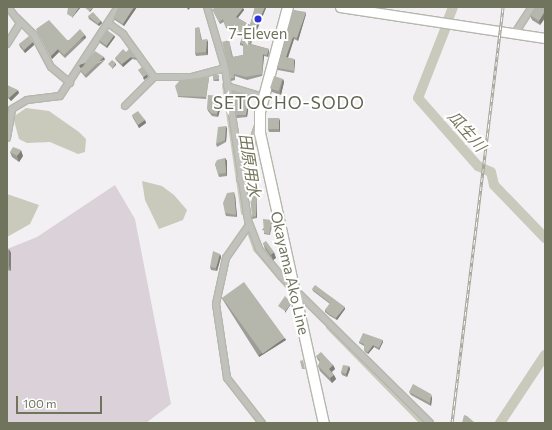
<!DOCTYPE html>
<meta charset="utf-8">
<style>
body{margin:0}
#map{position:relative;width:552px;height:430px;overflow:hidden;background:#f3f0f4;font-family:Commissioner,"Noto Sans JP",sans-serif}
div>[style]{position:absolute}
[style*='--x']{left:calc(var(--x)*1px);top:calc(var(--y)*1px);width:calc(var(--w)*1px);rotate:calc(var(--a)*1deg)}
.green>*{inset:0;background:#dad2d8}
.water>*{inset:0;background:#c9c9bc}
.canal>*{height:6px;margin:-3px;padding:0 3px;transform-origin:3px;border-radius:3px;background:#c9c9bc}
.river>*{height:10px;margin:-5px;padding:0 5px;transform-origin:5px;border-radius:5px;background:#c9c9bc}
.roads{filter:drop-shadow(1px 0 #b5b7ad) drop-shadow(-1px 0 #b5b7ad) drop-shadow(0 1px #b5b7ad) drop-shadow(0 -1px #b5b7ad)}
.street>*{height:6px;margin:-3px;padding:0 3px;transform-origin:3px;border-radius:3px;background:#c1c2bb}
.secondary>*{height:9px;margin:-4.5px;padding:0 4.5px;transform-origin:4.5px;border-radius:4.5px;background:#fff}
.primary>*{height:10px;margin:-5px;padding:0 5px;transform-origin:5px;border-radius:5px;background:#fff}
.rail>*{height:3px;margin-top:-1.5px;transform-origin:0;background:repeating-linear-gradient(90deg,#fff 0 4.5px,#a3a599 0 9px);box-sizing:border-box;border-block:1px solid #a3a599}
.wall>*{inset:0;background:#9c9d94}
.shaded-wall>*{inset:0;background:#7f7f78;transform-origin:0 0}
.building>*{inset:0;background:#b5b6ac;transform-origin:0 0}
.dots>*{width:11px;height:11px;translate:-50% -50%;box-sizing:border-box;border:2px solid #fff;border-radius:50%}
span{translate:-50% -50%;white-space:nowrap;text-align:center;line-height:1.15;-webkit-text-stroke:4px #fff;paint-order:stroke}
.poi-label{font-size:15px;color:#70745d}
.street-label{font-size:15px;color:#70745d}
.water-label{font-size:16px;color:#76765b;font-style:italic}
.quarter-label{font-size:17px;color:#626552;letter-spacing:1px}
.frame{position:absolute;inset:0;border:8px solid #70745d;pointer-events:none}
.scale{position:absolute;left:16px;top:396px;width:86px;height:18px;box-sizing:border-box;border:2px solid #70745d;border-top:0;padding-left:5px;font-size:12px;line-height:14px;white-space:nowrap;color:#70745d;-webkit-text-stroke:3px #fff;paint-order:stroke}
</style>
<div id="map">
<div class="green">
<i style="clip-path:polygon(115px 185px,135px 219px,171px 404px,146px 423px,7px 423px,7px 249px,37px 237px)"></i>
</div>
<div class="water">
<i style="clip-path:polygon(26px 108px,49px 111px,79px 132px,86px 139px,85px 152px,78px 154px,50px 142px,27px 143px,19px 139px,13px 117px)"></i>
<i style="clip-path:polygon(142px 181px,162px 186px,174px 195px,187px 210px,183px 220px,159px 229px,145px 200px)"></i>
<i style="clip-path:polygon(7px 194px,39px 205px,30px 224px,7px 237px)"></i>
</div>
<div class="canal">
<i style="--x:225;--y:85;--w:129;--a:81.6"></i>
<i style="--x:247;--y:224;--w:27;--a:70"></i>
<i style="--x:256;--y:249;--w:57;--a:49.3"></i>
<i style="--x:329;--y:327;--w:134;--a:45.6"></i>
</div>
<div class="river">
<i style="--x:448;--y:20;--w:14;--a:-69"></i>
<i style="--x:446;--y:27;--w:76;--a:111.5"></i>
<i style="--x:418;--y:98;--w:91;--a:48.6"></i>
<i style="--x:478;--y:166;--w:14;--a:25"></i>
<i style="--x:491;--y:172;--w:13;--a:77"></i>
<i style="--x:494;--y:185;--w:74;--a:46.1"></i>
<i style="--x:500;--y:423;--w:82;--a:-56.5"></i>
</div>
<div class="roads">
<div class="street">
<i style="--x:207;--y:7;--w:64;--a:73.6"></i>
<i style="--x:225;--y:68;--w:154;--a:81.4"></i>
<i style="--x:248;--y:220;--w:31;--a:69"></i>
<i style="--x:259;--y:249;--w:35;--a:51"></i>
<i style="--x:281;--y:276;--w:209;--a:44.6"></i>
<i style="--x:17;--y:18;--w:24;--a:45"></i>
<i style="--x:34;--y:35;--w:36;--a:62"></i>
<i style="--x:51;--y:67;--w:25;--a:40"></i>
<i style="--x:108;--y:23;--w:19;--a:36"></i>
<i style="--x:123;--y:34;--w:53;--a:54.2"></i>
<i style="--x:154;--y:77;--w:38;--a:0"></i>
<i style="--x:192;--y:77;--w:34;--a:-15"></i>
<i style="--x:515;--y:33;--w:31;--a:-57"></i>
<i style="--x:7;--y:44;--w:25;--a:-58"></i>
<i style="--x:20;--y:23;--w:20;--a:-127"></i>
<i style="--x:227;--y:86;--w:39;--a:17"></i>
<i style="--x:125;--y:106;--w:41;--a:-45"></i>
<i style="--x:7;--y:138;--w:29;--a:-80"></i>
<i style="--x:12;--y:109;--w:17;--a:-31"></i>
<i style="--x:27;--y:100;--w:33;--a:-7"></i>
<i style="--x:60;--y:96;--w:106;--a:-56.9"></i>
<i style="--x:240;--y:179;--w:59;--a:-71.3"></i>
<i style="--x:249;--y:225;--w:40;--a:124.9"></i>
<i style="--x:226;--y:258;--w:47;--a:102.3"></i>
<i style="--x:216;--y:304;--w:75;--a:81.5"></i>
<i style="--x:227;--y:378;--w:57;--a:52.1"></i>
</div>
<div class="secondary">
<i style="--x:340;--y:7;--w:207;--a:8.6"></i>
</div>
<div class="primary">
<i style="--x:288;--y:7;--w:109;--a:104.9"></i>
<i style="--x:260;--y:112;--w:21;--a:90"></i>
<i style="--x:260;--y:133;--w:297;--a:77.6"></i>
</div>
</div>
<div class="rail">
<i style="--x:452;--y:423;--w:419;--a:-83"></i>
</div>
<div class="wall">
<i style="clip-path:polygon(119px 7px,137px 7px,124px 26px,115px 20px,114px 18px)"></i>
<i style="clip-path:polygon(255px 7px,265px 7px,266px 8px,257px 29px,259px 33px,248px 30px,245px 36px,251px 40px,252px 42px,251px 44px,269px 49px,269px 51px,268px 57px,264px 56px,262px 76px,247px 80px,235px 76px,235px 80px,231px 81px,231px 78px,229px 40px,233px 57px,243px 55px,243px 46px,240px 45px,240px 43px,243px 37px,226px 28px,224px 22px,220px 24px,212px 9px,243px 8px,244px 10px,238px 18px,250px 25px)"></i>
<i style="clip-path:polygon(545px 7px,545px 18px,540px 25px,532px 20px,530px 15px)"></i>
<i style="clip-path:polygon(294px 10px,306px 14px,298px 41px,294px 39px,288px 58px,294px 59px,295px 61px,294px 73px,278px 70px,277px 68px)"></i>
<i style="clip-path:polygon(88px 16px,101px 21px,102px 23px,99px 26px,89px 19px)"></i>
<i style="clip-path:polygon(199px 27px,202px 40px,208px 42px,208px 55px,196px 56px,195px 53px)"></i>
<i style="clip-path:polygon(36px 29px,68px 41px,85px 35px,86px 38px,65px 58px,59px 52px,52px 59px)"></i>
<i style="clip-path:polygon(115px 37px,107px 48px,100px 43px,99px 40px)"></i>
<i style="clip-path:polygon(33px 42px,34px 45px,25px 53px,20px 47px,19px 44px)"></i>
<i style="clip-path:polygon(126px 52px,136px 58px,137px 60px,132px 59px,123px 67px,116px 60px,115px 58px)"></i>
<i style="clip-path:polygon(105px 60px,86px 78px,81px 72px,80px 70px)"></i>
<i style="clip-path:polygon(219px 75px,219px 81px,214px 81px,213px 80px)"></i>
<i style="clip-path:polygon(209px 78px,206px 99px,178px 97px,178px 96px)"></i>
<i style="clip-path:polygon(283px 79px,284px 82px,281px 95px,272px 92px,271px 89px)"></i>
<i style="clip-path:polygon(7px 85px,19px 93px,11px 101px,7px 97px)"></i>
<i style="clip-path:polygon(249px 95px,250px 97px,247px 117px,237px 118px,236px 115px)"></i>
<i style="clip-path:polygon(222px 96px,223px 99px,218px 117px,212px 116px,208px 111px,207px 108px)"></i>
<i style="clip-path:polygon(132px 115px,145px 120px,146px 123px,139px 128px,133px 118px)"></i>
<i style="clip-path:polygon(280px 121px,280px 132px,269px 132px,268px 129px)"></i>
<i style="clip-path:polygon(226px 126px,227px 129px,226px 142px,217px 147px,216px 144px)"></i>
<i style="clip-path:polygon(10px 152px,23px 156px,19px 162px,12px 157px)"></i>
<i style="clip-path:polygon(225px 158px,227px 161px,227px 176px,219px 177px,215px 164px)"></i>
<i style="clip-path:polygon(235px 195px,237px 217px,226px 216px,225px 213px)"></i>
<i style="clip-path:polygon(257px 196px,257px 218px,252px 219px,252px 217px)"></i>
<i style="clip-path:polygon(272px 220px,273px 221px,270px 235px,264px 234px,264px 233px)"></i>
<i style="clip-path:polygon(263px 243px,276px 258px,273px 260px,265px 249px)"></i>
<i style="clip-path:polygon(7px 248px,11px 253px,11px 271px,7px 270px)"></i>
<i style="clip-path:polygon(220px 254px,221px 257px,217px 271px,211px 270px,210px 267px)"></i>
<i style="clip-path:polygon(312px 289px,345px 309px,337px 320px,330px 316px,325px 312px,325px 310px,330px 304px,313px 291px)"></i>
<i style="clip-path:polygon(221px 297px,286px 340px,259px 357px)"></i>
<i style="clip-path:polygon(383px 340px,383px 342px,379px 350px,374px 347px,368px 354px,365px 352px,364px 346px,359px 343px,359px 342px)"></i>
<i style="clip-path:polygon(316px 356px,333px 365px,335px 369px,332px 372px,334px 375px,336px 379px,332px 383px,320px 371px,318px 366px,320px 362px,318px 360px)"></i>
<i style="clip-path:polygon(349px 366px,350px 369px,347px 377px,342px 375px,341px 372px)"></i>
<i style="clip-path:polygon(409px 392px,432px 398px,431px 406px,411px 395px)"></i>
</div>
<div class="shaded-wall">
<i style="clip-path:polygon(79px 7px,81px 7px,72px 18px,72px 17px)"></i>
<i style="clip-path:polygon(93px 7px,93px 8px,90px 12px,89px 11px)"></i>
<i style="clip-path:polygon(134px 7px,137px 7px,124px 26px,123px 24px)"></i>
<i style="clip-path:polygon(187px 7px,191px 7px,188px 10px)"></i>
<i style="clip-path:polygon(265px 7px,266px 8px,257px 30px,256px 27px)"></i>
<i style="clip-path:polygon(243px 8px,244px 10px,236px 20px,236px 17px)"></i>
<i style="clip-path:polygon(545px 11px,545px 18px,540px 25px,539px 21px)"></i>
<i style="clip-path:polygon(306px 12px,306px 14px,298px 41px,297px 38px)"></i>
<i style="clip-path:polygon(101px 21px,102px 23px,99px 26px,98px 24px)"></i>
<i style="clip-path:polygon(247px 28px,248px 30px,245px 38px,244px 35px)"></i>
<i style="left:85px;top:35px;width:3px;height:29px;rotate:72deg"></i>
<i style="clip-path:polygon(114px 35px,115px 37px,107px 48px,106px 45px)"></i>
<i style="clip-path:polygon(293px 37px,294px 39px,287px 60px,286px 57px)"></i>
<i style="clip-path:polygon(207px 39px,208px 42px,208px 55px,206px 52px)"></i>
<i style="clip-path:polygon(33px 42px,34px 45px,25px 53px,24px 50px)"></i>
<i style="clip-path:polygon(58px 49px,59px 52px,52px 59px,51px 56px)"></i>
<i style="clip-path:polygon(269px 49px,269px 51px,268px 57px,267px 55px)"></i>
<i style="clip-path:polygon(263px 54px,264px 56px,262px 76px,262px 74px)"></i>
<i style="left:104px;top:57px;width:3px;height:26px;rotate:72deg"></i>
<i style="clip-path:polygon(131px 57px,132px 59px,123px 67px,122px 64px)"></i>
<i style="clip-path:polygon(294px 59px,295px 61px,294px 73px)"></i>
<i style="clip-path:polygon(116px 63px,116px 65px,112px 69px,112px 68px)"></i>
<i style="clip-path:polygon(147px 74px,148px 77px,144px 80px,143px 77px)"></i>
<i style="clip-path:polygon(283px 79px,284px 82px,281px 95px,280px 92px)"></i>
<i style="clip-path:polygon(18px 90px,19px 93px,11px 101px,9px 98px)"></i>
<i style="clip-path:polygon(249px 95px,250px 97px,247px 117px,246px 115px)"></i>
<i style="clip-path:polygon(222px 96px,223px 99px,218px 117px,217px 114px)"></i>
<i style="clip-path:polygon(279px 118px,280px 121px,280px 132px,279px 129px)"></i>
<i style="clip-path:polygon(145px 120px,146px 123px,139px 128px,138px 125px)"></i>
<i style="clip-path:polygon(226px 126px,227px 129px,226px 142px,225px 140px)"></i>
<i style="clip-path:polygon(21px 150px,23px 156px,19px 162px,17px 156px)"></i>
<i style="clip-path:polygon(225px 158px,227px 161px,227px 176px,226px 173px)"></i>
<i style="clip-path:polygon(234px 192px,235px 195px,237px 217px,236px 215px)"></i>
<i style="clip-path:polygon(257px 195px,257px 218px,256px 216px)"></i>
<i style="left:272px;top:220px;width:1px;height:14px;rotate:45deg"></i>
<i style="clip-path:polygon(9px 249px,11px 253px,11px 271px,9px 266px)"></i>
<i style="clip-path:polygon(274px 252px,276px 258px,273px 260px,271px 254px)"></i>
<i style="clip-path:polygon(220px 254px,221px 257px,217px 271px,216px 268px)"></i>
<i style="clip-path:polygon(291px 303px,291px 304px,285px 313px,285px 311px)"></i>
<i style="clip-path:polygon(345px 307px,345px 309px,337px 320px,336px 318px)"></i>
<i style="clip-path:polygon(285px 338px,286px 340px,259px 357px,259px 355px)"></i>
<i style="clip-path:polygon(383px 340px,383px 342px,379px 350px,379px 348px)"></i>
<i style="clip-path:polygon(373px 345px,374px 347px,368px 354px,368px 352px)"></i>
<i style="clip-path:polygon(333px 365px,335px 369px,330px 373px,329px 369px)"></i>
<i style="clip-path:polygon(349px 366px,350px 369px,347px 377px,346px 374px)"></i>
<i style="clip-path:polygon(334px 375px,336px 379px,332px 383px,330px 378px)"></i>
<i style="clip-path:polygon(431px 394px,432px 398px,431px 406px,430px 403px)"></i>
</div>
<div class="building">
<i style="clip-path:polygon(68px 7px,79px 7px,72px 17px,67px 14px)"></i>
<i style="clip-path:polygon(84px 7px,93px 7px,89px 11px)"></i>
<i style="clip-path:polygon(119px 7px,134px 7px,123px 24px,114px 18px)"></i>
<i style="clip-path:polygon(217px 7px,242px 7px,243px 8px,236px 17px,250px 25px,255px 7px,265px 7px,256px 27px,258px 31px,247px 28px,244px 35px,225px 26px,223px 19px,219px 22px,212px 9px)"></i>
<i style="clip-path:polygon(535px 7px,545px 7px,545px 11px,539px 21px,530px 15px)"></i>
<i style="clip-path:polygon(294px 10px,306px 12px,297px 38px,293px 37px,286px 57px,294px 59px,294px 71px,277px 68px)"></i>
<i style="clip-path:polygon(93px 12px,101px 21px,98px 24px,88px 16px)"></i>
<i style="clip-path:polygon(49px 20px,68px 41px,80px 29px,85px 35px,64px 55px,58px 49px,51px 56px,36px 29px)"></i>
<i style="clip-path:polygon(199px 27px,201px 40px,207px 39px,206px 52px,195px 53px,195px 28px)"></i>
<i style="left:107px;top:30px;width:9px;height:13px;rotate:36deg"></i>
<i style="clip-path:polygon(243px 35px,251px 40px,249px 44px,269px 49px,267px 55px,263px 54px,262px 74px,246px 77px,234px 74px,234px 78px,231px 78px,222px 42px,229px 40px,232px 57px,243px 55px,243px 44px,240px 43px)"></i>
<i style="clip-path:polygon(29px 36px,33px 42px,24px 50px,19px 44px)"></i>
<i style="clip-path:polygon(123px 49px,126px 52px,129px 49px,136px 58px,131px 57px,122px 64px,115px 58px)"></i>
<i style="clip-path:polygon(95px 51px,104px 57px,85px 75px,80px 70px)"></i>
<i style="clip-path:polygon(112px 60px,116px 63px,112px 68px,108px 64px)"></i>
<i style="left:142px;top:67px;width:9px;height:5px;rotate:54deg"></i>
<i style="clip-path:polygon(213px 75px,219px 75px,219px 79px,213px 80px)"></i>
<i style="left:274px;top:76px;width:9px;height:13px;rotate:18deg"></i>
<i style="clip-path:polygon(209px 77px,206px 97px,178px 96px,175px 86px,180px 80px)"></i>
<i style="clip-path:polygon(7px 85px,18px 90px,9px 98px,7px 95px)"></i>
<i style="clip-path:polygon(232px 90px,249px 95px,246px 115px,236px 115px)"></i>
<i style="clip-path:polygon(208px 95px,222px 96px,217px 114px,211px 113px,207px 108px)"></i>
<i style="clip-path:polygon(138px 111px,145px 120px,138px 125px,132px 115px)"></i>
<i style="left:279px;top:118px;width:11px;height:11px;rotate:90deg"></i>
<i style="clip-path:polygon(226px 126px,225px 140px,216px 144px,218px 127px)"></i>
<i style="clip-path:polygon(13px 147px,21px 150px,17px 156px,10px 152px)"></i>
<i style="clip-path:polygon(225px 158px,226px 173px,218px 174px,215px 164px,217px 160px)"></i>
<i style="clip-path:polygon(234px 192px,236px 215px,225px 213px,223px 203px,227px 193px)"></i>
<i style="clip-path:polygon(257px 195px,256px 216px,252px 217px,250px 196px)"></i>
<i style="clip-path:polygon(263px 219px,272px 220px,269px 234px,264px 233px)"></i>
<i style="left:266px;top:241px;width:14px;height:4px;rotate:54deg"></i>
<i style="left:7px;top:248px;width:2px;height:18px;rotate:27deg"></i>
<i style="clip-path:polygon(213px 251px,220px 254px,216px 268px,210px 267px)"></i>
<i style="left:244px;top:282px;width:69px;height:27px;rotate:54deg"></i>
<i style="clip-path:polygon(315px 285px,345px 307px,336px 318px,329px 314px,325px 310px,330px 303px,312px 289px)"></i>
<i style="clip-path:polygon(285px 296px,291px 303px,285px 311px,278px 306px)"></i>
<i style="clip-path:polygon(363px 333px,383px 340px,379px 348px,373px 345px,368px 352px,364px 351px,364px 344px,359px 342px)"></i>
<i style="clip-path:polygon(321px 352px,333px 365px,329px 369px,334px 375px,330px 378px,318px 366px,320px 360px,316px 356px)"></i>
<i style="clip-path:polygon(303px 360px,305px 369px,302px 369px,300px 361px)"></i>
<i style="clip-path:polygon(343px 365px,349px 366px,346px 374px,341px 372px)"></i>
<i style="clip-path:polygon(413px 384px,431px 394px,430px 403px,409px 392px)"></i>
<i style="clip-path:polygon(464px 415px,467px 416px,474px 422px,473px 423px,462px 423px)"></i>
</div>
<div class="dots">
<i style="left:258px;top:19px;background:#2d33d7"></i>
</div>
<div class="poi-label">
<span style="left:258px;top:34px">7-Eleven</span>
</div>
<div class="street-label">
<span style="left:290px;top:273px;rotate:77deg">Okayama Ako Line</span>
</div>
<div class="water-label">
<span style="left:467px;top:131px;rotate:49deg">瓜生川</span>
<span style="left:250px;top:165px;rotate:81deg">田原用水</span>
</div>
<div class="quarter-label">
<span style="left:289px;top:103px">SETOCHO-SODO</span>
</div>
<div class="frame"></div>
<div class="scale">100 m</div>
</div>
